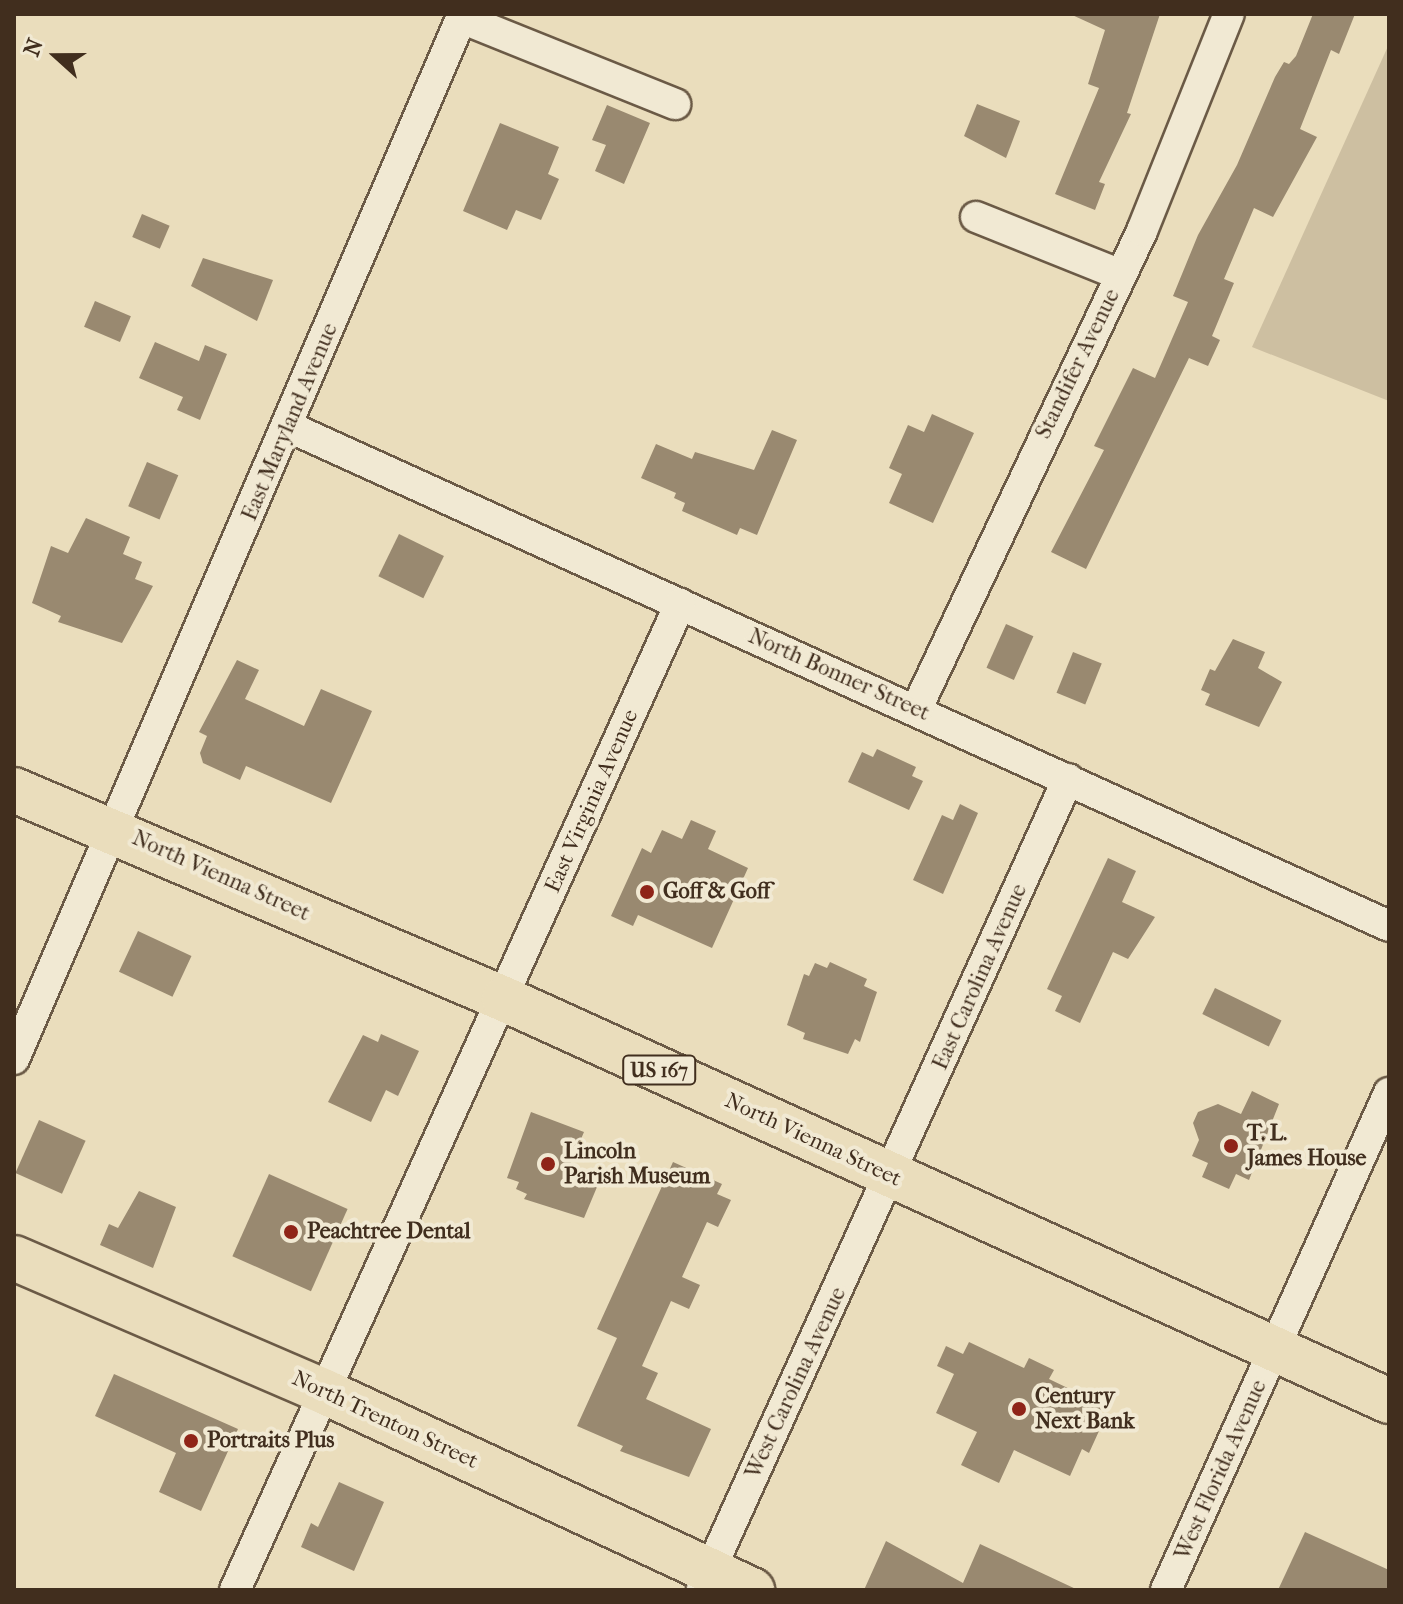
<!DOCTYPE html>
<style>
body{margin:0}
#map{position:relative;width:1403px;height:1604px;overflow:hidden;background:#eaddbc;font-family:"IM FELL French Canon",serif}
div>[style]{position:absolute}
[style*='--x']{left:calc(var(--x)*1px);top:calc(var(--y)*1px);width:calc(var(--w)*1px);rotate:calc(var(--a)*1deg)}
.green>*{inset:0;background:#cdbfa1}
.building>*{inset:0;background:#998970;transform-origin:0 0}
.roads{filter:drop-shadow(2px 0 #6b5a46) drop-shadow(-2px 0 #6b5a46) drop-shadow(0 2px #6b5a46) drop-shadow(0 -2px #6b5a46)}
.minor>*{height:30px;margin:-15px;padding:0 15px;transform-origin:15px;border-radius:15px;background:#f1e9d3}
.highway>*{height:44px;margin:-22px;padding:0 22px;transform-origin:22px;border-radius:22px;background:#eaddbc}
.dots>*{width:22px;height:22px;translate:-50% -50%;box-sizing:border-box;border:4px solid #f1e9d3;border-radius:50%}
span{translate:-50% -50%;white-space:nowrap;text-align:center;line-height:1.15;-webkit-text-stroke:8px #f1e9d3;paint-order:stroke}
.shield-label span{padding:2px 6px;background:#f1e9d3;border:2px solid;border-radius:6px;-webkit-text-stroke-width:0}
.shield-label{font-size:20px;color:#412e1e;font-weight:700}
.street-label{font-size:22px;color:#412e1e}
.poi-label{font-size:22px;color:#412e1e;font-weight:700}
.left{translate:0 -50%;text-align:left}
.frame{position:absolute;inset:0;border:16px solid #412e1e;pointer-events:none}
.north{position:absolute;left:16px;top:16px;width:80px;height:80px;-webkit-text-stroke:6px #f1e9d3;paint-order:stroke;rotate:291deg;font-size:22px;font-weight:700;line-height:32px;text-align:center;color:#412e1e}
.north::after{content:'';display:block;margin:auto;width:28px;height:36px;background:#412e1e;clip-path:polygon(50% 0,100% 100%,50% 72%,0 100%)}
</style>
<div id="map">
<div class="green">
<i style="clip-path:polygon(1389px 44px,1389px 401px,1252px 347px)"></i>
</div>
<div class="building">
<i style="clip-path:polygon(1070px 14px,1160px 14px,1127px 113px,1131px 114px,1099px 182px,1105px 184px,1095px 210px,1055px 194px,1099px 88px,1088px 84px,1105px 30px)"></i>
<i style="clip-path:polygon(1313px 14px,1355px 14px,1339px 54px,1331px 50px,1300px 129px,1317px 137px,1273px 217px,1254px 208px,1224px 279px,1234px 283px,1212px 336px,1220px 340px,1208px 366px,1189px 358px,1086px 569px,1051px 552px,1104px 450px,1094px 446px,1133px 368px,1155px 378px,1188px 302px,1173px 296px,1198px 235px,1237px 165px,1275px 77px,1284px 62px,1289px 64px,1296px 56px)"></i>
<i style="clip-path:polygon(977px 104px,1020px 121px,1006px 158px,964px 136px)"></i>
<i style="clip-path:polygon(607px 105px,650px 123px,624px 184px,595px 171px,606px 145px,592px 140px)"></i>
<i style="clip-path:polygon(500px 123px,559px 147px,548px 174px,559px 179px,541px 220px,516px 210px,507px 230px,463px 211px)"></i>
<i style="left:142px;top:214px;width:30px;height:25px;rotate:23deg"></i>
<i style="clip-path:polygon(203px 258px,273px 280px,257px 321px,191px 286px)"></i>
<i style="left:95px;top:301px;width:39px;height:28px;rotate:23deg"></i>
<i style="clip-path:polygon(155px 342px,199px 361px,205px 345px,227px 354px,200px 420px,177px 410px,183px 397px,139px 378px)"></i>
<i style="clip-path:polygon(932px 414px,974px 433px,933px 523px,889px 503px,902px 474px,889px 468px,908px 425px,924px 432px)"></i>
<i style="clip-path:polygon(772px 430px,797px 440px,757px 535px,740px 528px,737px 535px,682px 511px,685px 503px,674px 498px,676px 493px,641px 478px,656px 444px,692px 459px,695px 452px,754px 470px)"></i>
<i style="left:147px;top:462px;width:34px;height:48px;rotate:23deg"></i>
<i style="clip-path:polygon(86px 518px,130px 537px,123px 554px,142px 562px,135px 579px,153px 586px,122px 643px,58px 622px,61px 616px,32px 603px,51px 546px,68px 553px)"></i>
<i style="left:399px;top:534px;width:50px;height:47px;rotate:26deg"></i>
<i style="left:1006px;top:624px;width:30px;height:48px;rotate:24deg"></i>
<i style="clip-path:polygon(1233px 639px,1265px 652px,1258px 668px,1282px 682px,1259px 727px,1205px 705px,1210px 694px,1201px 690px,1210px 669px,1215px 671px)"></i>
<i style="left:1073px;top:652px;width:31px;height:44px;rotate:22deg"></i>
<i style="clip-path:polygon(237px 660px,259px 670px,245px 699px,304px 726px,321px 689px,372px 711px,331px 803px,246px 766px,240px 780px,203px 763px,200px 753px,207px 736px,199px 732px)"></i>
<i style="clip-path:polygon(877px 749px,916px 767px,912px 776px,923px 781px,909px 810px,848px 782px,862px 752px,873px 757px)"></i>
<i style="clip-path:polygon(960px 804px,978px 813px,943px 894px,913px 880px,942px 815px,953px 820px)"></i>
<i style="clip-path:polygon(691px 820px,716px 831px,708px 849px,748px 868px,712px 948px,638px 915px,633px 926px,611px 916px,642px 848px,651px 853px,662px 830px,682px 839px)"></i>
<i style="clip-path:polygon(1108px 858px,1136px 871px,1122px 902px,1155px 917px,1128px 959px,1113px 952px,1080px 1023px,1055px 1011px,1062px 996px,1047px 989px)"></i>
<i style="left:138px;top:931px;width:59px;height:45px;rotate:25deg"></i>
<i style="clip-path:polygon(830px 962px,867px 979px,864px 986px,877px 992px,860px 1042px,855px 1039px,848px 1054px,803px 1039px,805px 1033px,787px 1025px,804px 974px,809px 976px,815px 963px,827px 968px)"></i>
<i style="left:1215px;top:988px;width:74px;height:29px;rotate:26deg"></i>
<i style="clip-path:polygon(381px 1034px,419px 1051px,398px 1096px,386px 1090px,371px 1122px,328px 1102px,363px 1035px,378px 1042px)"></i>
<i style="clip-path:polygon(1252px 1091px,1279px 1104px,1249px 1180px,1236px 1174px,1229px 1189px,1202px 1177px,1208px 1163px,1192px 1156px,1199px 1140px,1193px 1123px,1198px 1112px,1218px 1104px,1241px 1114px)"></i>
<i style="clip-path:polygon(531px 1112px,584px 1132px,566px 1174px,597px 1187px,584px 1218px,524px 1199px,527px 1194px,516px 1189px,519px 1182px,507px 1178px)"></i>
<i style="left:39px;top:1120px;width:51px;height:58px;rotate:24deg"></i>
<i style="clip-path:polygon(673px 1162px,722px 1184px,717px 1194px,731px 1200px,718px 1227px,707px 1222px,682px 1277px,700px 1285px,689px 1309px,671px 1301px,642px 1366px,658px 1373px,646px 1399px,711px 1429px,689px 1477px,620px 1451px,623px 1446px,577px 1426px,617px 1338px,597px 1329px)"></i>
<i style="left:269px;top:1174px;width:86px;height:90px;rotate:24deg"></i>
<i style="clip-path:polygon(139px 1191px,176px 1207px,153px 1268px,100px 1245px,109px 1224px,118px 1228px)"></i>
<i style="clip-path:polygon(969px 1342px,1024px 1368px,1029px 1358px,1054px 1370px,1049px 1379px,1103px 1405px,1092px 1428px,1099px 1431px,1089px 1453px,1082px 1449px,1070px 1476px,1014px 1450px,999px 1483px,961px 1465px,977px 1432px,936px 1413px,954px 1374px,937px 1366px,946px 1346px,963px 1354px)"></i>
<i style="clip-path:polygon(114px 1374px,238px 1429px,201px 1511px,159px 1492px,176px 1453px,95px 1416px)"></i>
<i style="clip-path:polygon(339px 1482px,384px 1502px,354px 1571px,301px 1547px,311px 1523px,318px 1527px)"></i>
<i style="clip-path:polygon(1305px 1532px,1389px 1570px,1389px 1590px,1278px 1590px)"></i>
<i style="clip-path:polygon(886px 1541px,963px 1583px,980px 1544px,1078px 1590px,864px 1590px)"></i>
</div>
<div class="roads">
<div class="minor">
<i style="--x:461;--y:18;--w:231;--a:21.9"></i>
<i style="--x:976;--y:217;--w:156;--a:21.8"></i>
<i style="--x:289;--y:427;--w:1208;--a:24.4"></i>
<i style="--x:916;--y:710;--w:530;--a:-64.74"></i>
<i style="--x:1142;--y:231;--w:234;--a:-68.2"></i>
<i style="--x:14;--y:1059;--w:1137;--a:-66.75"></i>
<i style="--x:702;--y:1588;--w:888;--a:-65.66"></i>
<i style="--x:235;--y:1590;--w:1082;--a:-65.71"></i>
<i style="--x:1166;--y:1590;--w:545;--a:-65.83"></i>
</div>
<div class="highway">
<i style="--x:14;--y:790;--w:533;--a:23.1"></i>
<i style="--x:504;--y:999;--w:972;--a:24.43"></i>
<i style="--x:14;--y:1258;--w:339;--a:23.3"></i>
<i style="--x:325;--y:1392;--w:471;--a:24.9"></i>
</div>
</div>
<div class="dots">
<i style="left:647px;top:892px;background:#8f2418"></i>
<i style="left:1231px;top:1146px;background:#8f2418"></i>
<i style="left:548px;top:1164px;background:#8f2418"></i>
<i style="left:291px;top:1232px;background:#8f2418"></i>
<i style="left:1019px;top:1409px;background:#8f2418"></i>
<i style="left:191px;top:1441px;background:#8f2418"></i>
</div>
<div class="shield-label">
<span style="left:659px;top:1070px">US 167</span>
</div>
<div class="street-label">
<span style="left:1078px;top:364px;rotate:-64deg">Standifer Avenue</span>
<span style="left:290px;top:422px;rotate:-67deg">East Maryland Avenue</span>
<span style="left:839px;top:675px;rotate:24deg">North Bonner Street</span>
<span style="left:592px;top:801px;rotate:-66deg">East Virginia Avenue</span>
<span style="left:221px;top:876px;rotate:24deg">North Vienna Street</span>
<span style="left:980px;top:977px;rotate:-66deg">East Carolina Avenue</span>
<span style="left:813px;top:1140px;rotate:25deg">North Vienna Street</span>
<span style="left:796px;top:1383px;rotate:-65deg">West Carolina Avenue</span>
<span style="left:385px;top:1420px;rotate:25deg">North Trenton Street</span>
<span style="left:1221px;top:1470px;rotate:-66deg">West Florida Avenue</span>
</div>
<div class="poi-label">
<span class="left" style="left:663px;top:892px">Goff &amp; Goff</span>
<span class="left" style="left:1247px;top:1146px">T. L.<br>James House</span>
<span class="left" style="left:564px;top:1164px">Lincoln<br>Parish Museum</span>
<span class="left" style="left:307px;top:1232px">Peachtree Dental</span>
<span class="left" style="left:1035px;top:1409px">Century<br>Next Bank</span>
<span class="left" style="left:207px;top:1441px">Portraits Plus</span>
</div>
<div class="frame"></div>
<div class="north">N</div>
</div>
